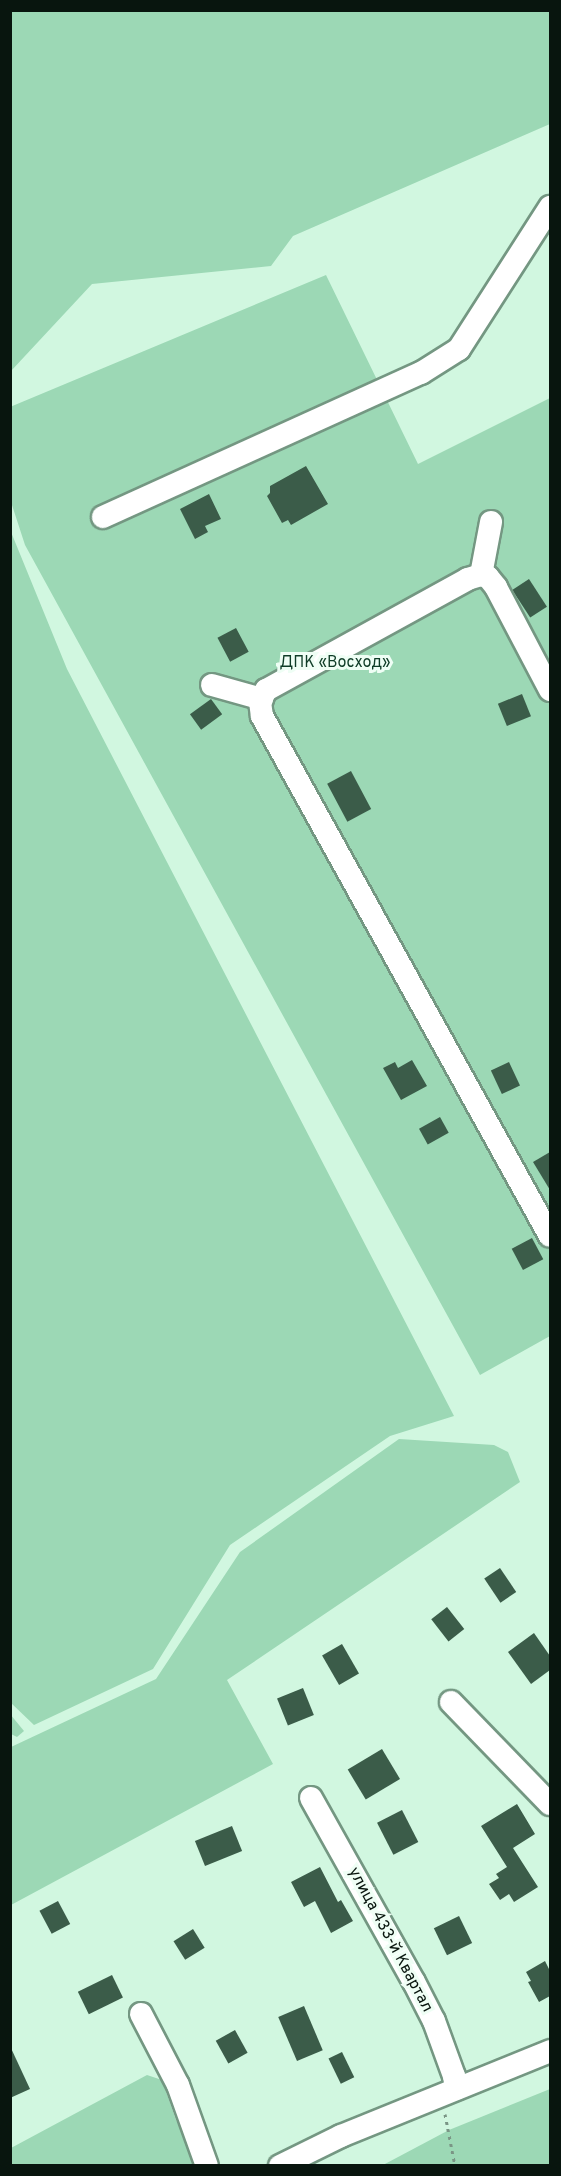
<!DOCTYPE html>
<meta charset="utf-8">
<style>
body{margin:0}
#map{position:relative;width:561px;height:2176px;overflow:hidden;background:#d1f7e0;font-family:Overpass,sans-serif}
div>[style]{position:absolute}
[style*='--x']{left:calc(var(--x)*1px);top:calc(var(--y)*1px);width:calc(var(--w)*1px);rotate:calc(var(--a)*1deg)}
.green>*{inset:0;background:#9cd8b5}
.building>*{inset:0;background:#3b5c49;transform-origin:0 0}
.path>*{height:3px;margin-top:-1.5px;transform-origin:0;background:repeating-linear-gradient(90deg,#7a9585 0 3px,transparent 0 7.5px)}
.roads{filter:drop-shadow(2px 0 #749782) drop-shadow(-2px 0 #749782) drop-shadow(0 2px #749782) drop-shadow(0 -2px #749782)}
.minor>*{height:22px;margin:-11px;padding:0 11px;transform-origin:11px;border-radius:11px;background:#fff}
span{translate:-50% -50%;white-space:nowrap;text-align:center;line-height:1.15;-webkit-text-stroke:6px #effef5;paint-order:stroke}
.park-label{font-size:16px;color:#0f3c27}
.street-label{font-size:16px;color:#08150e}
.frame{position:absolute;inset:0;border:12px solid #08150e;pointer-events:none}
</style>
<div id="map">
<div class="green">
<i style="clip-path:polygon(11px 10px,550px 11px,550px 124px,293px 236px,271px 266px,92px 284px,11px 371px)"></i>
<i style="clip-path:polygon(326px 275px,418px 464px,550px 398px,550px 1336px,480px 1375px,25px 545px,11px 502px,10px 407px)"></i>
<i style="clip-path:polygon(11px 532px,67px 669px,454px 1416px,390px 1436px,230px 1545px,153px 1669px,34px 1725px,10px 1702px)"></i>
<i style="clip-path:polygon(399px 1439px,494px 1445px,508px 1452px,520px 1482px,227px 1680px,273px 1764px,11px 1905px,11px 1747px,156px 1679px,240px 1552px)"></i>
<i style="clip-path:polygon(10px 1714px,24px 1731px,17px 1737px,11px 1734px)"></i>
<i style="clip-path:polygon(147px 2075px,162px 2080px,176px 2120px,199px 2165px,11px 2166px,11px 2148px)"></i>
<i style="clip-path:polygon(550px 2089px,550px 2165px,383px 2165px,449px 2130px)"></i>
</div>
<div class="building">
<i style="clip-path:polygon(306px 466px,328px 504px,291px 525px,288px 520px,282px 523px,267px 496px,270px 493px,270px 486px)"></i>
<i style="clip-path:polygon(209px 494px,221px 519px,205px 526px,208px 532px,195px 539px,180px 509px)"></i>
<i style="left:529px;top:579px;width:33px;height:20px;rotate:57deg"></i>
<i style="left:236px;top:628px;width:27px;height:21px;rotate:62deg"></i>
<i style="left:522px;top:694px;width:24px;height:26px;rotate:68deg"></i>
<i style="left:211px;top:699px;width:19px;height:26px;rotate:54deg"></i>
<i style="left:351px;top:771px;width:43px;height:27px;rotate:62deg"></i>
<i style="clip-path:polygon(412px 1060px,427px 1086px,401px 1100px,383px 1068px,395px 1062px,398px 1068px)"></i>
<i style="left:509px;top:1062px;width:26px;height:20px;rotate:65deg"></i>
<i style="left:440px;top:1117px;width:18px;height:24px;rotate:61deg"></i>
<i style="clip-path:polygon(550px 1152px,550px 1190px,533px 1162px)"></i>
<i style="left:532px;top:1238px;width:24px;height:23px;rotate:62deg"></i>
<i style="left:500px;top:1568px;width:29px;height:19px;rotate:56deg"></i>
<i style="left:447px;top:1607px;width:28px;height:20px;rotate:52deg"></i>
<i style="clip-path:polygon(534px 1633px,550px 1656px,550px 1670px,531px 1684px,508px 1652px)"></i>
<i style="left:342px;top:1644px;width:34px;height:23px;rotate:60deg"></i>
<i style="left:303px;top:1688px;width:29px;height:28px;rotate:68deg"></i>
<i style="left:382px;top:1749px;width:35px;height:40px;rotate:59deg"></i>
<i style="clip-path:polygon(517px 1804px,535px 1834px,513px 1848px,538px 1887px,514px 1902px,509px 1894px,500px 1900px,489px 1884px,499px 1878px,496px 1874px,507px 1867px,481px 1826px)"></i>
<i style="left:402px;top:1810px;width:36px;height:28px;rotate:63deg"></i>
<i style="left:232px;top:1826px;width:27px;height:40px;rotate:68deg"></i>
<i style="clip-path:polygon(320px 1867px,338px 1902px,341px 1900px,353px 1921px,331px 1933px,315px 1901px,304px 1907px,291px 1882px)"></i>
<i style="left:58px;top:1901px;width:26px;height:21px;rotate:62deg"></i>
<i style="left:459px;top:1916px;width:30px;height:28px;rotate:64deg"></i>
<i style="left:193px;top:1929px;width:22px;height:23px;rotate:58deg"></i>
<i style="clip-path:polygon(545px 1961px,550px 1971px,550px 1996px,539px 2002px,528px 1982px,531px 1981px,526px 1972px)"></i>
<i style="left:112px;top:1975px;width:25px;height:38px;rotate:64deg"></i>
<i style="left:304px;top:2006px;width:48px;height:28px;rotate:67deg"></i>
<i style="left:235px;top:2030px;width:26px;height:22px;rotate:61deg"></i>
<i style="clip-path:polygon(10px 2046px,30px 2089px,10px 2098px)"></i>
<i style="left:342px;top:2052px;width:28px;height:15px;rotate:64deg"></i>
</div>
<div class="path">
<i style="--x:445;--y:2114;--w:53;--a:79.1"></i>
</div>
<div class="roads">
<div class="minor">
<i style="--x:103;--y:517;--w:349;--a:-24.4"></i>
<i style="--x:421;--y:373;--w:45;--a:-32.3"></i>
<i style="--x:459;--y:349;--w:169;--a:-57.3"></i>
<i style="--x:481;--y:575;--w:54;--a:-79.3"></i>
<i style="--x:212;--y:685;--w:52;--a:15.6"></i>
<i style="--x:550;--y:690;--w:116;--a:-117.7"></i>
<i style="--x:496;--y:587;--w:13;--a:-129"></i>
<i style="--x:488;--y:577;--w:7;--a:-164"></i>
<i style="--x:481;--y:575;--w:14;--a:163"></i>
<i style="--x:468;--y:579;--w:230;--a:151.2"></i>
<i style="--x:266;--y:690;--w:13;--a:117"></i>
<i style="--x:260;--y:702;--w:14;--a:82"></i>
<i style="--x:262;--y:716;--w:594;--a:61.02"></i>
<i style="--x:451;--y:1702;--w:142;--a:45.9"></i>
<i style="--x:311;--y:1798;--w:211;--a:60.8"></i>
<i style="--x:414;--y:1982;--w:44;--a:62.9"></i>
<i style="--x:434;--y:2021;--w:59;--a:70"></i>
<i style="--x:454;--y:2076;--w:13;--a:81"></i>
<i style="--x:141;--y:2014;--w:80;--a:62.5"></i>
<i style="--x:178;--y:2085;--w:86;--a:70.3"></i>
<i style="--x:280;--y:2166;--w:68;--a:-26.2"></i>
<i style="--x:341;--y:2136;--w:226;--a:-22.1"></i>
</div>
</div>
<div class="park-label">
<span style="left:335px;top:663px">ДПК «Восход»</span>
</div>
<div class="street-label">
<span style="left:390px;top:1940px;rotate:62deg">улица 433-й Квартал</span>
</div>
<div class="frame"></div>
</div>
